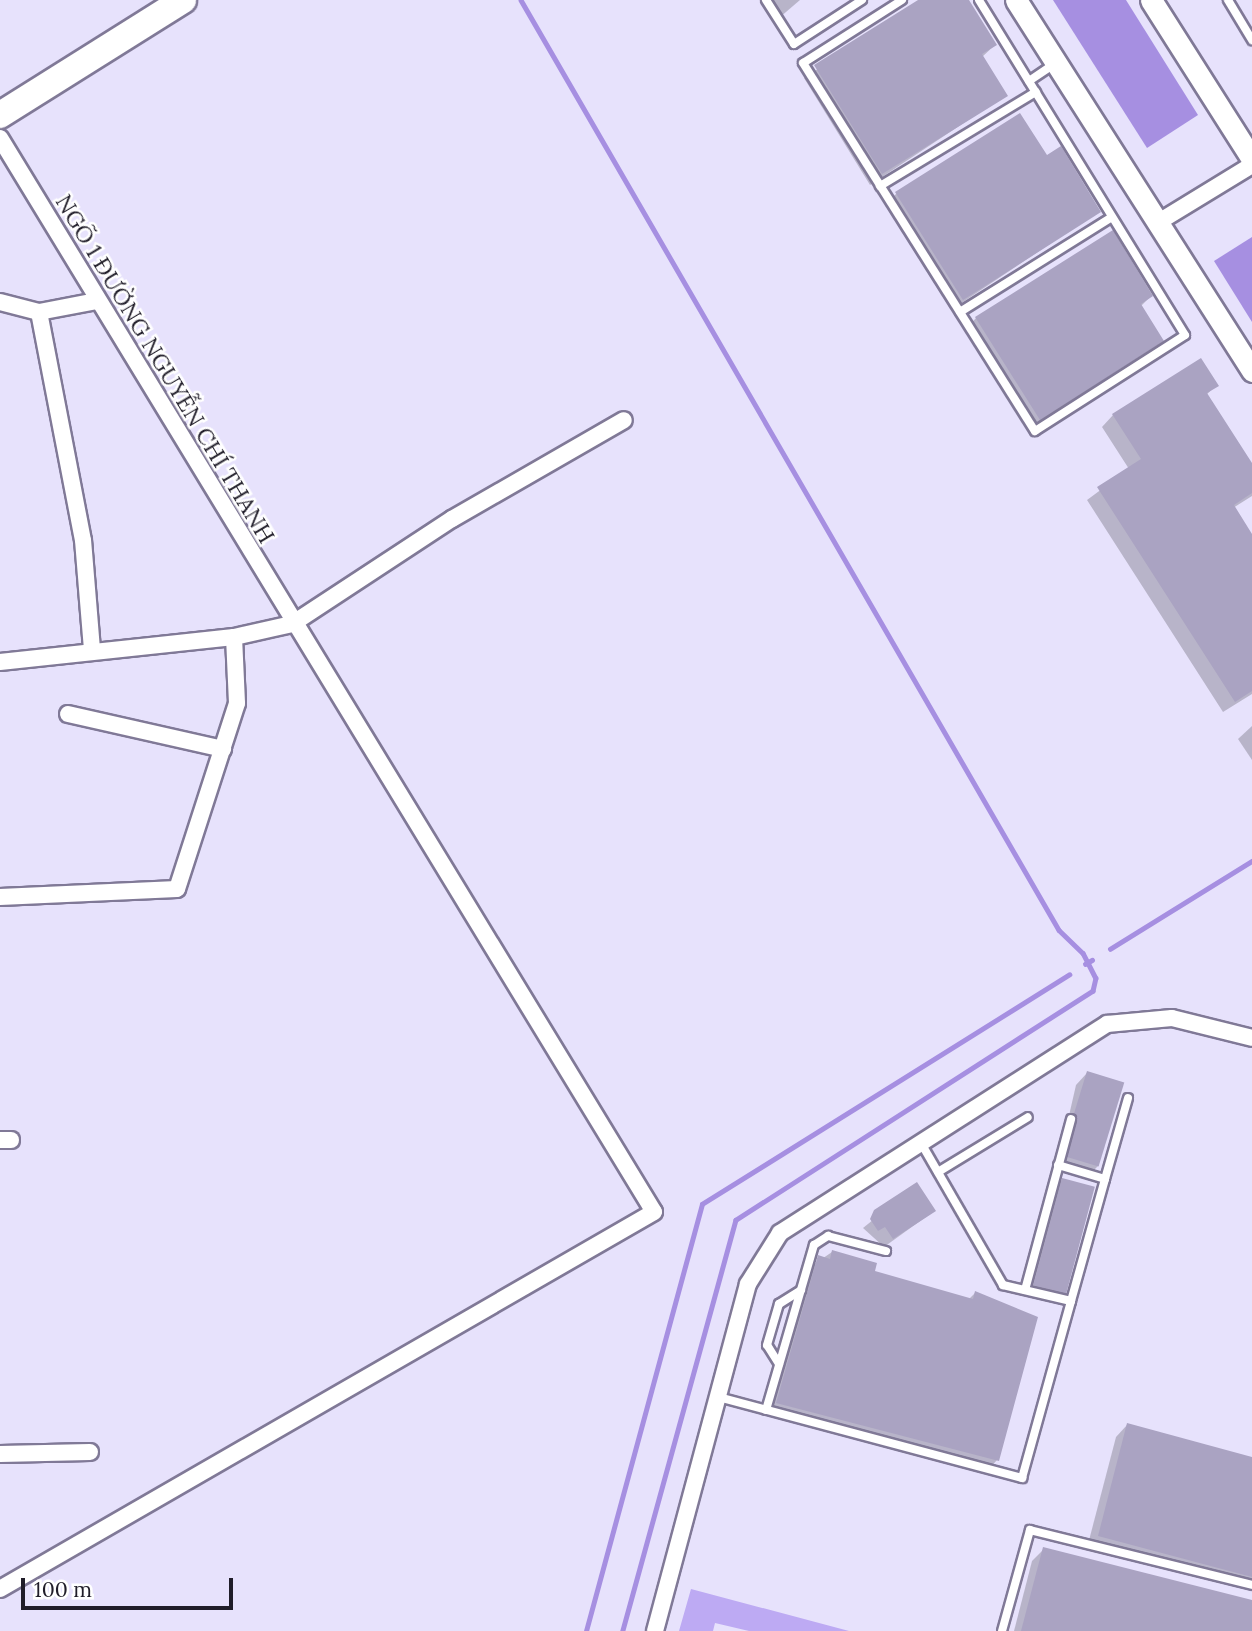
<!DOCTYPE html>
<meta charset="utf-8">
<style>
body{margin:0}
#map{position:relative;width:1252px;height:1631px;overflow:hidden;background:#e7e2fc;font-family:Lora,serif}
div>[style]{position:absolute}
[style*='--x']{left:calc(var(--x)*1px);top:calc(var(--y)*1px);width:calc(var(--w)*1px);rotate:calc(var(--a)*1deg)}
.green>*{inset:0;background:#bdaaf3}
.water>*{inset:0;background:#a68fe1}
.shadow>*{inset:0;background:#0003}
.stream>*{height:4.5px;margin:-2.25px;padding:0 2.25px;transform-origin:2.25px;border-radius:2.25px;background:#a68fe1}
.building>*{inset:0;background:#aaa3c2;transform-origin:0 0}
.roads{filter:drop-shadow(2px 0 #807997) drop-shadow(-2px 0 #807997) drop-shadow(0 2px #807997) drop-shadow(0 -2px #807997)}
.service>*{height:8px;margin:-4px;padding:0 4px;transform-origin:4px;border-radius:4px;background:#fff}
.minor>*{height:16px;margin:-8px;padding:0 8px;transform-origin:8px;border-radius:8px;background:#fff}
.tertiary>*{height:21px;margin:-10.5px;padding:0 10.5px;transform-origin:10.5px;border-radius:10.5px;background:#fff}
.primary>*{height:26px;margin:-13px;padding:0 13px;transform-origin:13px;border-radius:13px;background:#fff}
span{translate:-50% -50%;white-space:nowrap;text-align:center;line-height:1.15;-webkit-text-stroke:5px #fff;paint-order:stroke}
.street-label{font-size:23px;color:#201d29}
.scale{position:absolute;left:21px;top:1578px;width:212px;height:32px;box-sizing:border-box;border:4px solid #201d29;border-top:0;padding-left:9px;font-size:21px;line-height:24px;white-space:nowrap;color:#201d29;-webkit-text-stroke:5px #fff;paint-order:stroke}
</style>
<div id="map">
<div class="green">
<i style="clip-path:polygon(691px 1589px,849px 1631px,749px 1631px,715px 1623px,713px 1631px,679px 1631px)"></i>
</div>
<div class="water">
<i style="clip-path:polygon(1053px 0,1126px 0,1198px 115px,1147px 148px)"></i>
<i style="clip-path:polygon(1252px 237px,1252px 322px,1214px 261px)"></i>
</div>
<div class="shadow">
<i style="clip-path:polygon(768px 0,800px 0,779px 18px)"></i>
<i style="clip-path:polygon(922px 0,967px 0,995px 45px,982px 57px,1006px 95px,870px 185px,804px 78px)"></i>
<i style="clip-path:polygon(1046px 158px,1099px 211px,951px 310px,885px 205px,896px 194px)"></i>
<i style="clip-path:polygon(1151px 296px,1140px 307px,1161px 341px,1028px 430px,965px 330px,976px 318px)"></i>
<i style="clip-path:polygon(1217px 385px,1206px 395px,1252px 467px,1252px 496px,1233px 508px,1252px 537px,1252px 694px,1223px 712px,1087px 500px,1129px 469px,1102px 427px,1113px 415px)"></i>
<i style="clip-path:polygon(1252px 726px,1252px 760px,1238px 739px)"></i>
<i style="clip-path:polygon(1087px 1073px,1099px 1165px,1088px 1176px,1057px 1168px,1076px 1085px)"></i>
<i style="clip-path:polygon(1062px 1180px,1063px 1292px,1054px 1300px,1026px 1293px,1054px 1188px)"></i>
<i style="clip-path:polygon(916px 1185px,934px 1211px,884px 1247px,863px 1228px)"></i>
<i style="clip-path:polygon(832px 1252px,873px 1272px,969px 1299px,975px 1293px,997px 1460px,986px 1472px,765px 1414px,807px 1269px)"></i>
<i style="clip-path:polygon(1127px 1425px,1252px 1459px,1252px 1591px,1087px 1548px,1116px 1437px)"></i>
<i style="clip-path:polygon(1044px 1549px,1252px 1602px,1252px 1631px,1014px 1631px,1032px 1561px)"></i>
</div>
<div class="stream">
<i style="--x:521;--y:0;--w:1074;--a:59.95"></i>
<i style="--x:1059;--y:930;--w:33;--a:44"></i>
<i style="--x:1083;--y:953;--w:28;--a:63"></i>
<i style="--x:1096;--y:978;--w:13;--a:103"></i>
<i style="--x:1093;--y:991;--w:424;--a:147.3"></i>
<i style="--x:736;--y:1220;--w:426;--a:105.4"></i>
<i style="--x:1110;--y:949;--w:167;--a:-31.8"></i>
<i style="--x:1085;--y:964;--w:8;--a:-30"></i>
<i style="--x:586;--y:1631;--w:442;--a:-74.8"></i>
<i style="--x:702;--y:1204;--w:433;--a:-32"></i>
</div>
<div class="building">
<i style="clip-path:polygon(918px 0,969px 0,997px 45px,982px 54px,1008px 96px,882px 174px,814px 65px)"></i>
<i style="clip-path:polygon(1020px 113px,1047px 155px,1061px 146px,1101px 212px,963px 300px,895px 192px)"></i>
<i style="clip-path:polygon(1113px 230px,1153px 296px,1141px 304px,1164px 341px,1040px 420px,975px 317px)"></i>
<i style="clip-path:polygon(1201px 358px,1219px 386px,1207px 393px,1252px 463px,1252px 493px,1234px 505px,1252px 534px,1252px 691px,1235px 702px,1097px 487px,1141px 459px,1112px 414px)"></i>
<i style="left:1087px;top:1071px;width:39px;height:88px;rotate:17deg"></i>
<i style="left:1062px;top:1178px;width:34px;height:111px;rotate:15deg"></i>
<i style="clip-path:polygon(917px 1182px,936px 1211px,893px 1239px,885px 1227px,878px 1231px,870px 1219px,874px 1210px)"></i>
<i style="clip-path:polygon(832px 1250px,877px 1263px,875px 1271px,973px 1299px,975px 1291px,1038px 1317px,999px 1461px,776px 1403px,818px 1255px,830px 1259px)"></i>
<i style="clip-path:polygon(1127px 1423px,1252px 1457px,1252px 1577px,1098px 1536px)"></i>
<i style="clip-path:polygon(1043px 1547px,1252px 1600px,1252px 1631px,1021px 1631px)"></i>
</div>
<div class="roads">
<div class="service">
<i style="--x:766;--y:0;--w:52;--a:57.5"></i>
<i style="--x:794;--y:44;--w:81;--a:-32.9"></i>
<i style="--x:902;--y:0;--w:117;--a:147.5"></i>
<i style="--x:803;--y:63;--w:435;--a:57.8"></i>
<i style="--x:1035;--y:431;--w:178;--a:-32.6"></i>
<i style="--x:1185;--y:335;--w:393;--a:-121.6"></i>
<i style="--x:1228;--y:0;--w:47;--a:59"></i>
<i style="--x:1029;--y:81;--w:32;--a:-34"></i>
<i style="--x:880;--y:186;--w:182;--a:-31.1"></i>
<i style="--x:960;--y:312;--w:179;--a:-32"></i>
<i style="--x:1058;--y:1165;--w:49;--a:16.6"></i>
<i style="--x:1105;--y:1179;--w:84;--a:-74.1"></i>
<i style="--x:938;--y:1172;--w:105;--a:-31.4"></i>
<i style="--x:1025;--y:1290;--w:177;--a:-74.9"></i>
<i style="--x:1071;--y:1301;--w:127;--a:-74.4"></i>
<i style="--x:779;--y:1364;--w:22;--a:-122"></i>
<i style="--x:767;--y:1345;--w:43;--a:-73.7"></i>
<i style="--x:779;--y:1304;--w:26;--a:-32"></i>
<i style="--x:718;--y:1397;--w:315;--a:14.9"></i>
<i style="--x:1022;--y:1478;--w:184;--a:-74.5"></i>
<i style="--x:1071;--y:1301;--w:70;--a:-166.8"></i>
<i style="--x:1003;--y:1285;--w:166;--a:-120"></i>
<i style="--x:766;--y:1410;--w:172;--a:-73.8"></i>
<i style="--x:814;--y:1245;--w:17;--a:-33"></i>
<i style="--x:828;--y:1236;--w:60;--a:14.5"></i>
<i style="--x:1002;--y:1631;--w:105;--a:-74.5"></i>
<i style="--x:1030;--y:1530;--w:229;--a:13.9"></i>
</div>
<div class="minor">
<i style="--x:0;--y:138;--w:1257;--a:58.66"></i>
<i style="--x:654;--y:1212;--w:755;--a:150.04"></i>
<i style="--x:1157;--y:223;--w:111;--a:-31.4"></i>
<i style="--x:0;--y:302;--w:40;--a:14.4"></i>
<i style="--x:39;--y:312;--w:58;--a:-10.9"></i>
<i style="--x:39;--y:312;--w:232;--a:79.1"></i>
<i style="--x:83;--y:540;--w:109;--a:85.3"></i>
<i style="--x:0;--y:662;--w:235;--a:-6.1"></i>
<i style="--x:234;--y:637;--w:59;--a:-12.6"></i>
<i style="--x:292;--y:624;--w:191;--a:-33.3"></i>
<i style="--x:452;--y:519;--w:198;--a:-29.9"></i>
<i style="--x:68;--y:714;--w:159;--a:12.7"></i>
<i style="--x:0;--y:897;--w:177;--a:-2.6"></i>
<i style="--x:177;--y:889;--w:195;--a:-72.1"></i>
<i style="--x:237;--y:703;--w:66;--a:-92.6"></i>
<i style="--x:0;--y:1140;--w:11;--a:0"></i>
<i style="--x:0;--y:1454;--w:90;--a:-1.3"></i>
<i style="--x:655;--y:1631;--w:359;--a:-75"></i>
<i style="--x:748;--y:1284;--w:60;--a:-57.9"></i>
<i style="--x:780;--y:1233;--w:388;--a:-32.6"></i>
<i style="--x:1107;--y:1024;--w:65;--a:-5.3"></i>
<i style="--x:1172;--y:1018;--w:82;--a:14"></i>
</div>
<div class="tertiary">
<i style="--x:1016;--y:0;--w:440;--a:57.5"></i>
<i style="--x:1151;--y:0;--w:188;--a:57.6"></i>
</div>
<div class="primary">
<i style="--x:0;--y:115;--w:216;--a:-32.1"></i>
</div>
</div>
<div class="street-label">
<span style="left:165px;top:369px;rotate:59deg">NGÕ 1 ĐƯỜNG NGUYỄN CHÍ THANH</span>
</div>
<div class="scale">100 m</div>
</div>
